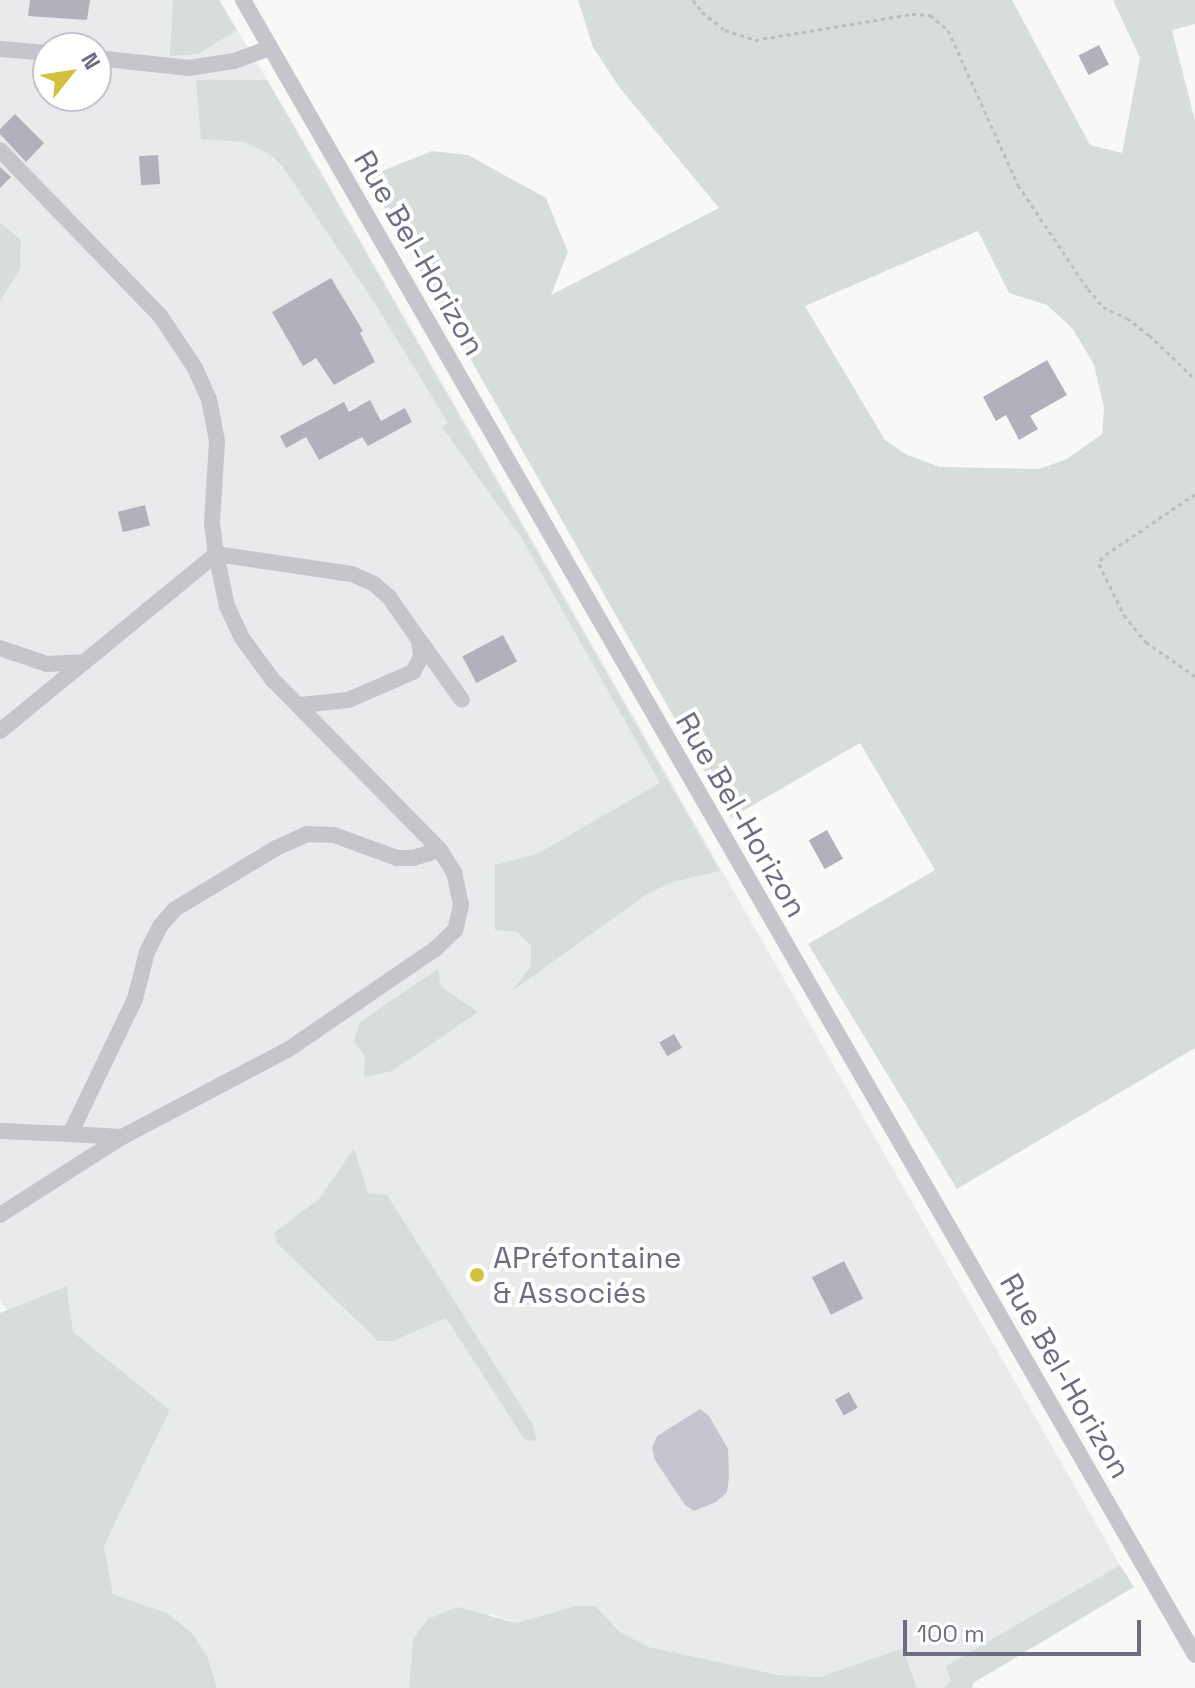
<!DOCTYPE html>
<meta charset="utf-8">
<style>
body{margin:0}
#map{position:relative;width:1195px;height:1688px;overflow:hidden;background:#f8f9f7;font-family:"Space Grotesk",sans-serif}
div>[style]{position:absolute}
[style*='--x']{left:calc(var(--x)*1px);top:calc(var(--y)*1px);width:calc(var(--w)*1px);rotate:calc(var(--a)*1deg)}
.built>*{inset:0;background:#e9eaeb}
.green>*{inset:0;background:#d7ded9}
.water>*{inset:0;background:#c4c5ce}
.building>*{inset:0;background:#b1b1bc;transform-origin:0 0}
.path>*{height:3px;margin-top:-1.5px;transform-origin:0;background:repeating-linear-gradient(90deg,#bebdc2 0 4px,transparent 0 8px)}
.minor>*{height:16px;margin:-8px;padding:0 8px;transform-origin:8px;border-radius:8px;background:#c6c5cc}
.dots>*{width:22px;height:22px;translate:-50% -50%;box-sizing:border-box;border:4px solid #fff;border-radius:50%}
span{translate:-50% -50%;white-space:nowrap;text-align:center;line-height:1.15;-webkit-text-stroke:8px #fff;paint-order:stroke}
.street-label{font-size:30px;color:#6e6b85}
.poi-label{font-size:30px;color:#6e6b85}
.left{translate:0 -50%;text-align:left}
.north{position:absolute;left:32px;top:32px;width:80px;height:80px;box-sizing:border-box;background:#fff;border:2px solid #c5c4ce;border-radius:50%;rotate:60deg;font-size:22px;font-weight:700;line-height:32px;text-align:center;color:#6e6b85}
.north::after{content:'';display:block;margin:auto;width:28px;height:36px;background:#d2c03e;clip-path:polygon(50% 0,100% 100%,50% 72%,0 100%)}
.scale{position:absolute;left:903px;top:1620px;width:238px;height:36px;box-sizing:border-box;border:4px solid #6e6b85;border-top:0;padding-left:10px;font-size:24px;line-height:28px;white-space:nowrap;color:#6e6b85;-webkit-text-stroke:6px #fff;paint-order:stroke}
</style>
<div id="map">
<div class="built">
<i style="clip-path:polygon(evenodd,0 0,219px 0,295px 126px,1120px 1565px,947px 1666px,951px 1682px,942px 1688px,917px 1688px,903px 1648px,820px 1677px,779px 1675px,649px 1647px,620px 1632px,595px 1606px,575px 1606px,516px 1623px,491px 1614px,413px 1639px,409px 1688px,217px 1688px,208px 1658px,167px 1613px,113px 1594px,104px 1546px,170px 1410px,73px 1332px,67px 1286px,7px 1310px,0 1300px,0 0,48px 48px,96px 48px,96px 96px,48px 96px,48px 48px)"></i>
</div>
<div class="green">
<i style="clip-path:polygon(173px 0,219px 0,237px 30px,198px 54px,170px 56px)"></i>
<i style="clip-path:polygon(evenodd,578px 0,1012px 0,1090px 145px,1122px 153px,1140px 58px,1113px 0,1195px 0,1195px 24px,1172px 30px,1195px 121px,1195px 1048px,957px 1189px,808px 944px,935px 870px,860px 743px,731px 818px,367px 177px,432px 151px,468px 155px,546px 198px,568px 252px,551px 295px,719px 208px,619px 87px,593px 47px,578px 0,978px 231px,1009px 293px,1047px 305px,1073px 329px,1094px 365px,1104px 407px,1102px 434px,1067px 459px,1039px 469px,940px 467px,907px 455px,885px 440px,805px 306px,978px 231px)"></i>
<i style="clip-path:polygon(196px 80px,267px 80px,720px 871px,672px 882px,647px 894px,512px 991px,531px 966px,531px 945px,517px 932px,495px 930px,495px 865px,537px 854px,660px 783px,521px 537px,442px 427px,448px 423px,374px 302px,283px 167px,271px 155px,244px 142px,201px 139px)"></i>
<i style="clip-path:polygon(0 223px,21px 240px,20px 269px,0 301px)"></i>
<i style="clip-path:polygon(438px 969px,441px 987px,478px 1012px,392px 1071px,364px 1077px,365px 1057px,354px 1041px,360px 1022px)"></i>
<i style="clip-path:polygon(354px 1148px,368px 1193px,387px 1195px,533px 1425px,537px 1441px,525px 1440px,446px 1318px,393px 1341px,378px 1341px,278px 1244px,274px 1233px,320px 1198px)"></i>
<i style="clip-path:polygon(67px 1286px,73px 1332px,170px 1410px,104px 1546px,113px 1594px,167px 1613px,193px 1634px,208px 1658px,217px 1688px,0 1688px,0 1313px)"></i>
<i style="clip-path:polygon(1120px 1565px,1134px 1587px,973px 1683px,972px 1688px,942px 1688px,951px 1682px,946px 1666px)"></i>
<i style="clip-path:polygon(575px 1606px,595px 1606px,620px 1632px,649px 1647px,779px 1675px,820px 1677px,903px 1648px,917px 1688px,409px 1688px,413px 1639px,428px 1619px,458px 1607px,516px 1623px)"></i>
</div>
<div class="water">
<i style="clip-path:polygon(700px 1409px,709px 1416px,728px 1449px,729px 1477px,727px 1492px,716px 1502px,694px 1511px,685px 1505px,655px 1460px,652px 1448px,657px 1436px)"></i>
</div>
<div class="building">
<i style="clip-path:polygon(30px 0,90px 0,87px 20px,28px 16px)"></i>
<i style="left:1099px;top:45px;width:22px;height:23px;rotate:63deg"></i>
<i style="clip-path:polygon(15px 114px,44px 143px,26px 162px,0 134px,0 129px)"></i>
<i style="left:158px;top:155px;width:29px;height:19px;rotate:86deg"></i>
<i style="clip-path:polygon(0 167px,11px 177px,0 188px)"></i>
<i style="clip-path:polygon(331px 278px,363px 331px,360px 333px,375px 362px,334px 385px,316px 358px,303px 366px,272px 312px)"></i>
<i style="clip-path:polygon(1047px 360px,1067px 395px,1030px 416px,1038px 429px,1019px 440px,1006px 415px,996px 421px,983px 397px)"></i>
<i style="clip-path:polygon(370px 400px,381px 421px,405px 408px,412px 422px,368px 446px,362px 437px,319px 460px,306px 437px,286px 448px,280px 436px,344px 402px,349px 412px)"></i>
<i style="left:145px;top:505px;width:21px;height:28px;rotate:76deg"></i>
<i style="left:503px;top:635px;width:30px;height:46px;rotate:62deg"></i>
<i style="left:827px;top:830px;width:33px;height:21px;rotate:61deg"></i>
<i style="left:674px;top:1034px;width:16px;height:17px;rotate:60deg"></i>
<i style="left:844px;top:1261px;width:42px;height:36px;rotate:63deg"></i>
<i style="left:849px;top:1392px;width:18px;height:16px;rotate:61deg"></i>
</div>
<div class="path">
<i style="--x:693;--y:0;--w:15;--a:53"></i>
<i style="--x:702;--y:12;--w:29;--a:38"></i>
<i style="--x:725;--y:30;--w:32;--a:18"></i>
<i style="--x:755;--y:40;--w:159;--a:-9.4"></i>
<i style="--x:912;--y:14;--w:18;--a:3"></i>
<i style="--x:930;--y:15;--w:23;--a:40"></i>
<i style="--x:948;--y:30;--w:170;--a:65.7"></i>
<i style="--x:1018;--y:185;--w:125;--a:56.1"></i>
<i style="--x:1088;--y:289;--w:23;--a:50"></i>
<i style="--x:1103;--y:307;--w:26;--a:25"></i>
<i style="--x:1127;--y:318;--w:28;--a:38"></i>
<i style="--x:1149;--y:335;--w:64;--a:43.7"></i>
<i style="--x:1195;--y:494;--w:112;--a:145.9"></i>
<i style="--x:1102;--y:557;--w:8;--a:113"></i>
<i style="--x:1099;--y:564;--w:57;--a:63.9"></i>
<i style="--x:1124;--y:615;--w:35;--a:51"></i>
<i style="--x:1146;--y:642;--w:60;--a:34.8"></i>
</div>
<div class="minor">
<i style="--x:243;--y:0;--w:1909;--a:60.09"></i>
<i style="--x:0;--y:49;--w:48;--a:4.8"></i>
<i style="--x:96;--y:58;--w:94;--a:6.1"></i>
<i style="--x:189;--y:68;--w:46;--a:-8.8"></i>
<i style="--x:234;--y:61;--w:38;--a:-20"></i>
<i style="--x:0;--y:150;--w:232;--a:46"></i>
<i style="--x:161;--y:317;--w:61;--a:56.3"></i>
<i style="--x:195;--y:368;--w:34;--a:66"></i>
<i style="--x:209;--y:399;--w:43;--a:79.2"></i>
<i style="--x:217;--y:441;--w:82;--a:93.5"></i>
<i style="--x:212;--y:523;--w:31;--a:83"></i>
<i style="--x:216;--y:554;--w:53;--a:78.1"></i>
<i style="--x:227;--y:606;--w:35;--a:65"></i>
<i style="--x:242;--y:638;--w:51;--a:53.8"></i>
<i style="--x:272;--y:679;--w:240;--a:45.5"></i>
<i style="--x:440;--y:850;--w:26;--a:58"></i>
<i style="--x:454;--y:872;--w:34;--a:78"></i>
<i style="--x:461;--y:905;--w:26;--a:103"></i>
<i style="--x:455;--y:930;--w:28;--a:136"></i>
<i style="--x:435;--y:949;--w:177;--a:145.6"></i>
<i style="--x:289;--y:1049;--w:189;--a:152.2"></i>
<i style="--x:122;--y:1137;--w:145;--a:147.4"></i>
<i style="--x:420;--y:641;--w:72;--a:54.6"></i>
<i style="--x:0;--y:648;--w:50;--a:18.8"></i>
<i style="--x:47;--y:664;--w:37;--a:-3"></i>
<i style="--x:0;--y:731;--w:279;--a:-39.3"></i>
<i style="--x:216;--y:554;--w:137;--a:8.4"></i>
<i style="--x:352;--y:574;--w:24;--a:24"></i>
<i style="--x:374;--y:584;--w:20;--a:41"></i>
<i style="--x:389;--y:597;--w:52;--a:55.1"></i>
<i style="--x:419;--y:640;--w:17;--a:83"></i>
<i style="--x:421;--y:657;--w:17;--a:118"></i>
<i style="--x:413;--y:672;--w:71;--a:156.7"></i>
<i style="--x:348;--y:700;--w:48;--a:174.1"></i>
<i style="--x:0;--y:1131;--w:70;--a:2.5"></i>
<i style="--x:70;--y:1134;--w:150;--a:-64.3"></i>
<i style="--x:135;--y:999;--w:49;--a:-75.7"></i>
<i style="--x:147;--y:952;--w:30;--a:-63"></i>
<i style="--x:161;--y:925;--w:21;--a:-49"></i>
<i style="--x:175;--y:909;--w:118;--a:-31.1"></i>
<i style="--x:276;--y:848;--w:34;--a:-24"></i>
<i style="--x:307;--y:834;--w:27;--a:2"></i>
<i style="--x:334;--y:835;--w:67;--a:20.1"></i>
<i style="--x:397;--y:858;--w:16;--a:0"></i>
<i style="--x:413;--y:858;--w:28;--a:-17"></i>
<i style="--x:70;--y:1134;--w:52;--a:3.3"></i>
</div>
<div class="dots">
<i style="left:477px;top:1275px;background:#d2c03e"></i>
</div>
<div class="street-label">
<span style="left:419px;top:253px;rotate:60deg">Rue Bel-Horizon</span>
<span style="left:741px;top:815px;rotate:60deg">Rue Bel-Horizon</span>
<span style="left:1065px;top:1376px;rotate:60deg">Rue Bel-Horizon</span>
</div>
<div class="poi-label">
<span class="left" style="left:493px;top:1275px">APréfontaine<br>&amp; Associés</span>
</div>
<div class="north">N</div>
<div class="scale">100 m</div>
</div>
